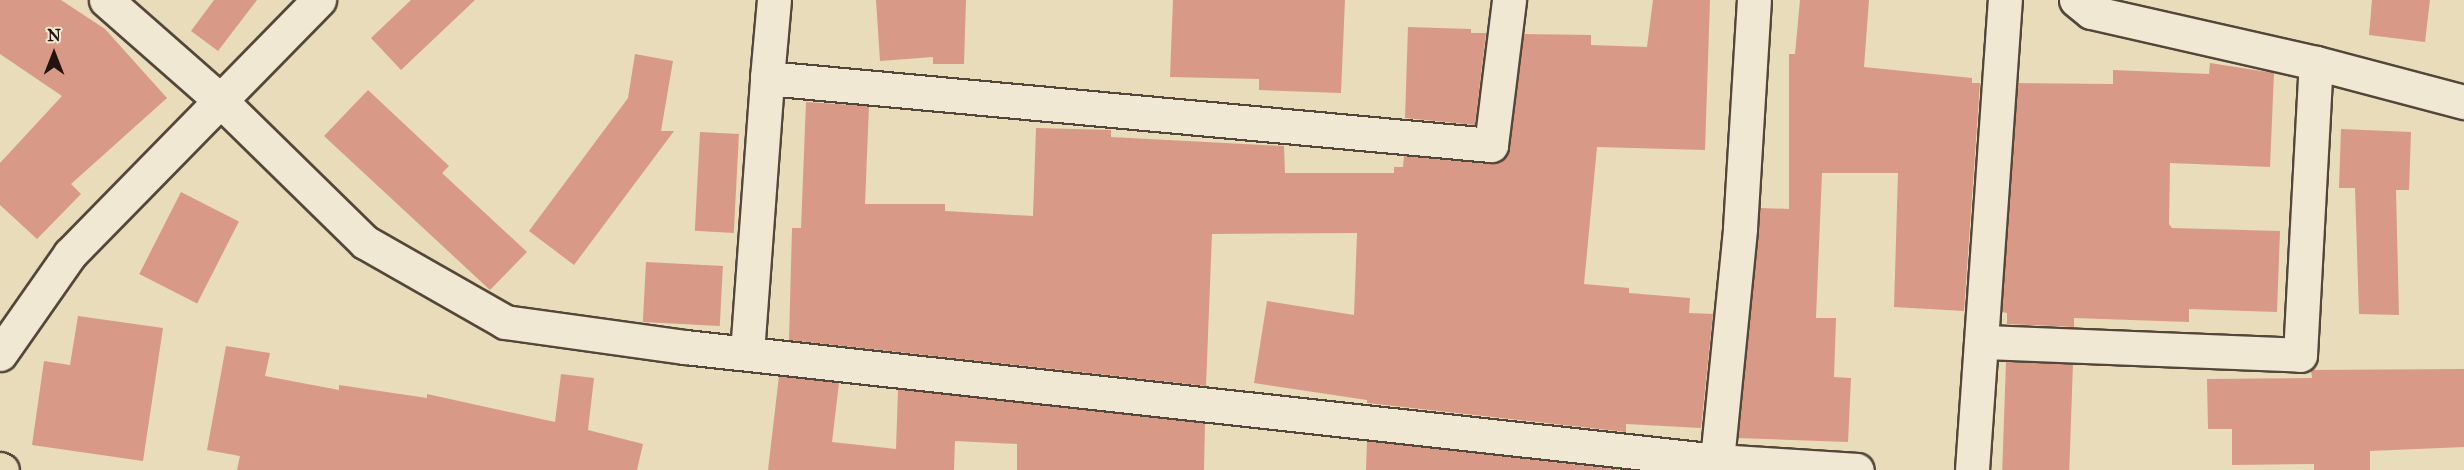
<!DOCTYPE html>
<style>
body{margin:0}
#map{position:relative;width:2464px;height:470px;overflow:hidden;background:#e8dcbb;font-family:"IM FELL Great Primer",serif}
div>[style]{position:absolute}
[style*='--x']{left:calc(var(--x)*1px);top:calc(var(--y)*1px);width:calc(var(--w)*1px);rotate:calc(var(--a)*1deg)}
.building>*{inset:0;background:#d99987;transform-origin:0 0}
.roads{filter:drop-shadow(2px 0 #544739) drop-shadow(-2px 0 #544739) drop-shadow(0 2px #544739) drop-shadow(0 -2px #544739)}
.minor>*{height:33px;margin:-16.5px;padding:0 16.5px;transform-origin:16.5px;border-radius:16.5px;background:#f0e8d3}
.major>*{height:33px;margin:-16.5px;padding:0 16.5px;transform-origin:16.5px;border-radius:16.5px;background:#e8dcbb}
span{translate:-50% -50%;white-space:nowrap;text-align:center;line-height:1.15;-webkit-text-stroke:4.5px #f0e8d3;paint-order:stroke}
.north{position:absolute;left:24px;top:24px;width:60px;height:60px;-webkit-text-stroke:4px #f0e8d3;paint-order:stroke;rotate:0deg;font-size:16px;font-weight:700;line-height:24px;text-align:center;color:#23150e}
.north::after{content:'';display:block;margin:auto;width:21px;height:27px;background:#23150e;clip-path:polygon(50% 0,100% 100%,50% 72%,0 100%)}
</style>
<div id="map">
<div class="building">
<i style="clip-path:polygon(0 0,61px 0,105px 29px,167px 98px,71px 184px,81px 194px,37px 239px,0 205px,0 163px,62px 96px,0 54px)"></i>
<i style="clip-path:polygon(214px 0,257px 0,218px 51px,191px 31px)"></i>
<i style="clip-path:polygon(411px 0,475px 0,401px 70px,371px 38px)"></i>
<i style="clip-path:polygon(876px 0,966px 0,964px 64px,933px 64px,933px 57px,880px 61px)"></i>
<i style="clip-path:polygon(1173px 0,1345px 0,1341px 93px,1259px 90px,1259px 79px,1170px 77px)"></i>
<i style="clip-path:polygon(1653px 0,1710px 0,1705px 150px,1597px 147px,1584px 284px,1629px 288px,1629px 293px,1690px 298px,1689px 313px,1713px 314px,1701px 428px,1626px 424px,1626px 432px,1367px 403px,1367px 400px,1254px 383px,1267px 301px,1354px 315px,1357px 233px,1212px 234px,1206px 386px,789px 340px,792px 228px,801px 228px,806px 102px,869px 106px,865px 204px,945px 204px,945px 211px,1033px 216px,1036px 128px,1111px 130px,1111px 137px,1284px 146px,1285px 173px,1394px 173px,1394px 167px,1403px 167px,1404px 156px,1490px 164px,1499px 162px,1509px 148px,1524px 34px,1591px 35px,1591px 45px,1647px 47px)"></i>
<i style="clip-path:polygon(1800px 0,1869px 0,1864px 67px,1972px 78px,1972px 83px,1980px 83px,1964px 311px,1894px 307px,1898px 173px,1822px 173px,1816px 318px,1836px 318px,1834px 377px,1851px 378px,1848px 442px,1738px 438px,1760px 208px,1789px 209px,1789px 54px,1795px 54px)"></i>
<i style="clip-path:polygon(2372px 0,2430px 0,2425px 42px,2369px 35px)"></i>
<i style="clip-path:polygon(1408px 27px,1471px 29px,1471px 33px,1486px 33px,1475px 125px,1405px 118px)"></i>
<i style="clip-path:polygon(635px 54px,673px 61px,661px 131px,674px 131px,574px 265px,529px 231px,628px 98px)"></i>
<i style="clip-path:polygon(2210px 63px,2274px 73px,2270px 167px,2170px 163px,2169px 224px,2172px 228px,2280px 231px,2277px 312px,2189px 309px,2189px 322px,2074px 318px,2074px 327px,2007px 324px,2007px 313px,2002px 312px,2018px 83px,2113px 84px,2113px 70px,2209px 74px)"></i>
<i style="clip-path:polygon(368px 90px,449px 166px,442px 173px,527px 252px,490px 290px,324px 136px)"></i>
<i style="clip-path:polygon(2341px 129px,2411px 132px,2409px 190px,2396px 190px,2399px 315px,2359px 314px,2355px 188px,2339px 188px)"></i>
<i style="left:700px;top:132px;width:39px;height:99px;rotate:3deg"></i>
<i style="left:181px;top:192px;width:65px;height:92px;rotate:27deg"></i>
<i style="left:646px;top:262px;width:77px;height:60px;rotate:3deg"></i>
<i style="clip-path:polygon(78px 316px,163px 328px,143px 461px,32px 445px,44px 361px,70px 365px)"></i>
<i style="clip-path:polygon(226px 346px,270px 353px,265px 376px,339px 390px,339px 385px,427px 398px,427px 394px,555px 422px,561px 374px,594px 378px,588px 430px,643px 444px,637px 470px,237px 470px,240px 456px,207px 450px)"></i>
<i style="left:2006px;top:362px;width:67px;height:108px;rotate:2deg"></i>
<i style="clip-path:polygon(2464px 369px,2464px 447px,2370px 451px,2370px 470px,2314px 470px,2314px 464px,2232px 465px,2232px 429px,2208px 429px,2207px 379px,2312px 378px,2311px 370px)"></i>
<i style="clip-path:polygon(779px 376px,839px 383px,832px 442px,896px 449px,898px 389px,1205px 423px,1204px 470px,1017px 470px,1017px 444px,955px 441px,954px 470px,768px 470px)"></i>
<i style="clip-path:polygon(1367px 441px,1624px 470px,1366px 470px)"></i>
</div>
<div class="roads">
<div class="minor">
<i style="--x:106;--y:0;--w:154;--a:41.3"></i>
<i style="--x:222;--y:102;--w:200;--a:44.4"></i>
<i style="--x:365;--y:242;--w:161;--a:29.7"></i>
<i style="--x:505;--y:322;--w:182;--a:7.9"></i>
<i style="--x:685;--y:347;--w:1039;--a:6.3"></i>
<i style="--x:1718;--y:461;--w:139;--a:3.7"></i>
<i style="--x:2076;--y:0;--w:19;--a:39"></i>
<i style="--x:2091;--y:12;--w:231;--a:12.8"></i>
<i style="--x:2316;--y:63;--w:153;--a:14.8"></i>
<i style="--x:767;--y:78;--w:78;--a:-84.9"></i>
<i style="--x:1983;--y:342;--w:317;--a:2.3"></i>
<i style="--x:2300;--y:355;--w:292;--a:-86.9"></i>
<i style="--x:747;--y:353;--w:276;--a:-85.8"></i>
<i style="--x:767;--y:78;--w:727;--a:5.29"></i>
<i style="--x:1491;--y:145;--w:146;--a:-82.9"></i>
<i style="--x:0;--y:354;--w:122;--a:-55"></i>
<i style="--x:70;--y:254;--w:356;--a:-45.6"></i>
<i style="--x:1716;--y:470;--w:243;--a:-84.3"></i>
<i style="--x:1740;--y:228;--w:228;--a:-86.5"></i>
<i style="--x:1972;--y:470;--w:471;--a:-86"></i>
</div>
<div class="major">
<i style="--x:0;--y:469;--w:2;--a:27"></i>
</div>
</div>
<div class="north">N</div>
</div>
